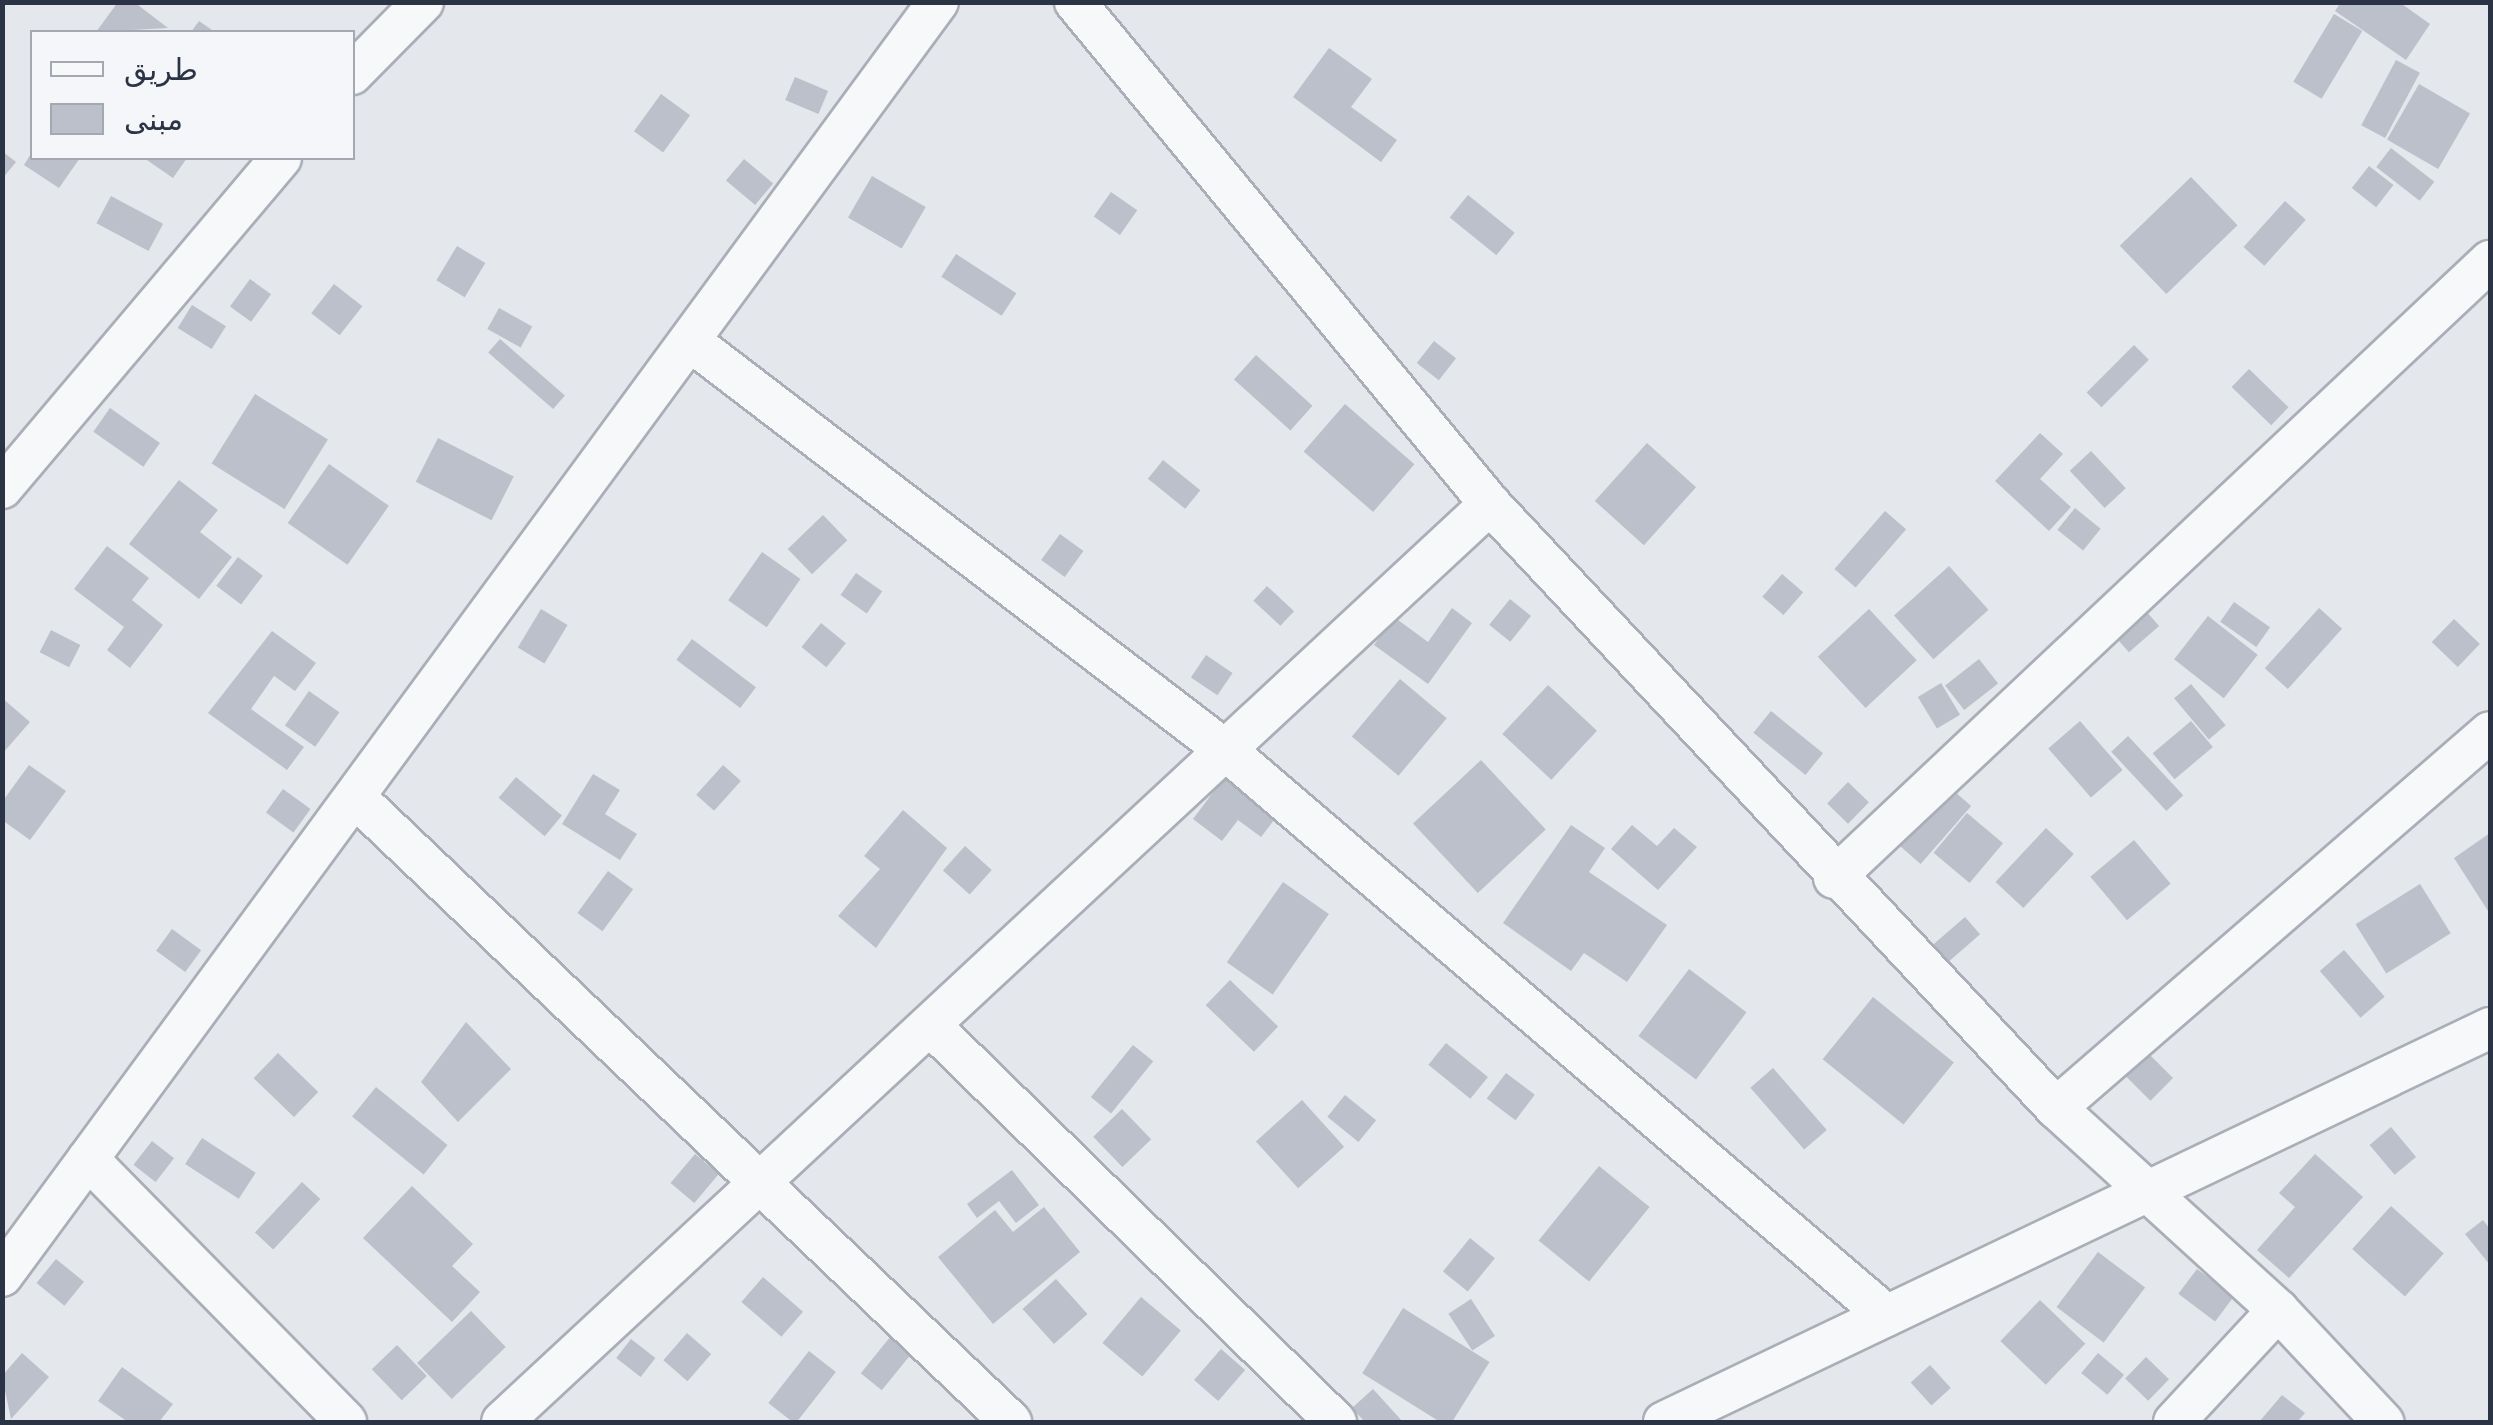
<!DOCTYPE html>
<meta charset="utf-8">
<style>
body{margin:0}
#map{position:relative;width:2493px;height:1425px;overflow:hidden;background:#e4e7ec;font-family:"DejaVu Sans","Noto Naskh Arabic",sans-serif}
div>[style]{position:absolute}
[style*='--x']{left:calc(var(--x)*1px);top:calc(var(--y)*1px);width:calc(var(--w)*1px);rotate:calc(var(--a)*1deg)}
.building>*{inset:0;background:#bbc0ca;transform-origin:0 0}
.roads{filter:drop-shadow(2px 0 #a9aeb7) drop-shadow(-2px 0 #a9aeb7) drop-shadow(0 2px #a9aeb7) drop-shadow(0 -2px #a9aeb7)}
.minor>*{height:40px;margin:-20px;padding:0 20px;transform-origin:20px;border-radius:20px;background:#f7f8fa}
span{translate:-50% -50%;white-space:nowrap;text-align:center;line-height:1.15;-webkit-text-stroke:10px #f4f6f9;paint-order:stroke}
.frame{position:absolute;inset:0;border:5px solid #2b3445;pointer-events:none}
.legend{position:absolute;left:30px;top:30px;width:325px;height:130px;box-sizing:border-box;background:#f4f6f9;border:2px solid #a4a8b1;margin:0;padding:12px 18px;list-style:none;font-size:30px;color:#2b3445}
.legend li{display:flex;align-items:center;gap:20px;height:50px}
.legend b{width:50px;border:2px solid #a4a8b1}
</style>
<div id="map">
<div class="building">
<i style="clip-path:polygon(118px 2px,134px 2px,168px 28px,96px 32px)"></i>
<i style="clip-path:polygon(2341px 2px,2399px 2px,2430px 24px,2406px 60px,2335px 11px)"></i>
<i style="left:2334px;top:14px;width:33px;height:79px;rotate:31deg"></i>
<i style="clip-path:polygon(199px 21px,215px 32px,191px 32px)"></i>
<i style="clip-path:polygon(1329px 48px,1372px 79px,1351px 107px,1397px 140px,1381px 162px,1293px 97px)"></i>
<i style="left:2396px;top:60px;width:27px;height:74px;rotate:28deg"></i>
<i style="left:795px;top:77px;width:36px;height:25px;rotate:23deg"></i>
<i style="left:2419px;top:84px;width:59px;height:64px;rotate:30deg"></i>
<i style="left:661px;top:94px;width:36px;height:46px;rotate:36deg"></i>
<i style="left:2391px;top:148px;width:55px;height:24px;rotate:38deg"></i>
<i style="clip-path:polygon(2px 151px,16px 162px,2px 179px)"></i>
<i style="clip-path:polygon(32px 152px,32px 158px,80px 158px,59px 188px,24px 165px)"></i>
<i style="clip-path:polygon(144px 158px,187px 158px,173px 178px)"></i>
<i style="left:744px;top:159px;width:38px;height:28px;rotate:40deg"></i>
<i style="left:2369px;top:166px;width:31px;height:28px;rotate:38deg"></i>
<i style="left:872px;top:176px;width:62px;height:48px;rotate:30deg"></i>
<i style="left:2191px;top:177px;width:67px;height:99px;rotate:46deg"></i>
<i style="left:1111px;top:192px;width:32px;height:30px;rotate:35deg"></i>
<i style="left:1468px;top:195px;width:60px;height:29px;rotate:39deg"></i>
<i style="left:111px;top:196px;width:59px;height:31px;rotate:28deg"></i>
<i style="left:2285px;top:201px;width:28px;height:62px;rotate:42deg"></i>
<i style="left:457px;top:246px;width:33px;height:40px;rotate:31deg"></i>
<i style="left:956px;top:254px;width:72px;height:27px;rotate:33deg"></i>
<i style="left:250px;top:279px;width:26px;height:34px;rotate:36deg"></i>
<i style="left:334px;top:284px;width:36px;height:37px;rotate:38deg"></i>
<i style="left:192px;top:305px;width:40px;height:27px;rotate:32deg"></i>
<i style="left:499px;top:308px;width:38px;height:24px;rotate:29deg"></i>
<i style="left:500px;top:339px;width:86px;height:18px;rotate:41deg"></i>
<i style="left:1434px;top:341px;width:28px;height:28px;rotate:38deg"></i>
<i style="left:2134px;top:345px;width:21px;height:67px;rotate:45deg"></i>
<i style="left:1256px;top:355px;width:76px;height:33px;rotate:42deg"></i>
<i style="left:2249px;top:369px;width:55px;height:25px;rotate:44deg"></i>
<i style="left:255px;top:394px;width:86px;height:82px;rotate:32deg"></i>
<i style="left:1345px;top:404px;width:92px;height:63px;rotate:41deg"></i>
<i style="left:110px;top:408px;width:61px;height:29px;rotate:35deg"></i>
<i style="clip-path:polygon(2040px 433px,2063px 454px,2040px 479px,2071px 507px,2049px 531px,1995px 481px)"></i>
<i style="left:438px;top:438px;width:85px;height:49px;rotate:27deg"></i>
<i style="left:1647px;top:443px;width:66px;height:78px;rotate:42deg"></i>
<i style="left:2091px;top:451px;width:51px;height:29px;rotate:47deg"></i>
<i style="left:1163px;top:460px;width:48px;height:24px;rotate:39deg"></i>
<i style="left:329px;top:464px;width:73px;height:72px;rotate:35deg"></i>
<i style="clip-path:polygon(179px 480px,218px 510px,200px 532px,232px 557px,199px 599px,129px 544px)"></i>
<i style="left:2075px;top:508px;width:33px;height:28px;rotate:39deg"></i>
<i style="left:1885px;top:511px;width:28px;height:77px;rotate:41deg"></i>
<i style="left:823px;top:515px;width:35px;height:49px;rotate:46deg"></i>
<i style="left:1060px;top:534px;width:29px;height:32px;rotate:36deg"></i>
<i style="clip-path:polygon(107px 546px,149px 578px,132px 600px,163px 625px,130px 668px,107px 650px,124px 627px,74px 589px)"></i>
<i style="left:762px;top:552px;width:47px;height:59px;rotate:35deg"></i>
<i style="left:238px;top:557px;width:31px;height:36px;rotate:37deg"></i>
<i style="left:1949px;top:566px;width:59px;height:74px;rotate:48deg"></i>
<i style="left:856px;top:573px;width:32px;height:27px;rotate:35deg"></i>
<i style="left:1782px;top:574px;width:28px;height:30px;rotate:41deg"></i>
<i style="left:1267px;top:586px;width:37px;height:20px;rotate:43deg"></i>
<i style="left:1510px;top:599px;width:27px;height:33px;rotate:39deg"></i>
<i style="left:2234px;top:602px;width:44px;height:24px;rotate:35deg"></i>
<i style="clip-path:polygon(1452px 608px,1472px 623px,1428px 684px,1374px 645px,1394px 617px,1428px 642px)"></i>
<i style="left:2319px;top:608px;width:31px;height:81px;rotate:42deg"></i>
<i style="left:541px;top:609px;width:31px;height:45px;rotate:31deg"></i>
<i style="left:1869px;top:609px;width:70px;height:70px;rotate:47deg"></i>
<i style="left:2146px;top:611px;width:20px;height:40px;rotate:49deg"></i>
<i style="left:2208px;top:616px;width:63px;height:55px;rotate:38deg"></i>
<i style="left:2454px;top:619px;width:36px;height:32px;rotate:44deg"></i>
<i style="left:821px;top:623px;width:32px;height:31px;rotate:39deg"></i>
<i style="left:51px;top:630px;width:33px;height:25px;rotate:27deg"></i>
<i style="clip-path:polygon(272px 631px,316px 663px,295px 691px,274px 676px,251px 709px,304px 747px,287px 770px,208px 713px)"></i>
<i style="left:692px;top:639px;width:80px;height:26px;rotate:37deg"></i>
<i style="left:1206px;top:655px;width:32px;height:27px;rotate:34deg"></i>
<i style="left:1979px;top:659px;width:31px;height:43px;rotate:52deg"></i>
<i style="left:1400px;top:679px;width:61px;height:75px;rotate:40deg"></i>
<i style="left:1941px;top:683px;width:37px;height:27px;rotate:59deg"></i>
<i style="left:2191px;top:684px;width:54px;height:22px;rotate:50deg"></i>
<i style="left:1548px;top:685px;width:67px;height:67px;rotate:43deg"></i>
<i style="left:309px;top:691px;width:37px;height:42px;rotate:35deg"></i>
<i style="clip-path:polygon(2px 698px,30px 722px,2px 754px)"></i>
<i style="left:1771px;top:711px;width:67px;height:28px;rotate:39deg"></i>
<i style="left:2080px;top:721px;width:65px;height:42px;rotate:49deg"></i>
<i style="left:2191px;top:721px;width:34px;height:50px;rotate:50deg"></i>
<i style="left:2128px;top:736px;width:81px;height:23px;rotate:47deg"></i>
<i style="left:1481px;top:760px;width:95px;height:93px;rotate:47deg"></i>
<i style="clip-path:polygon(29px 765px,66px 791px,30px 840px,2px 820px,2px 802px)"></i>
<i style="left:723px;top:765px;width:24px;height:40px;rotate:42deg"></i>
<i style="clip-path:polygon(1232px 767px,1284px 807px,1261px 837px,1238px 820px,1222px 841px,1193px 819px)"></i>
<i style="clip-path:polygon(593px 774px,620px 790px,605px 814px,637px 834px,620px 860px,562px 824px)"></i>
<i style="left:516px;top:777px;width:60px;height:27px;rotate:40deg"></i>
<i style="left:1848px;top:782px;width:29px;height:30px;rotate:44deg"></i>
<i style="left:1947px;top:785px;width:32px;height:77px;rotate:41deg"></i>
<i style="left:283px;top:789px;width:34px;height:29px;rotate:36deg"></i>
<i style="clip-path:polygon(903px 810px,947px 848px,876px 948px,838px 916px,880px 869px,864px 856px)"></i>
<i style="left:1967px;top:813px;width:47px;height:52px;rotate:40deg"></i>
<i style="clip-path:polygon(1571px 825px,1605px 848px,1589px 872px,1667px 925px,1627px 982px,1584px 953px,1571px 971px,1503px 923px)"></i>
<i style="clip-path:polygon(1632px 825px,1657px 846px,1674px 828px,1697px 847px,1658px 890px,1611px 849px)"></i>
<i style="left:2046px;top:828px;width:38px;height:74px;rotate:43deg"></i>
<i style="clip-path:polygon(2490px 833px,2490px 914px,2454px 858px)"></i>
<i style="left:2134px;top:840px;width:57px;height:57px;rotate:50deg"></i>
<i style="left:965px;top:846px;width:36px;height:33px;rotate:42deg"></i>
<i style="left:608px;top:871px;width:31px;height:52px;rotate:36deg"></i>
<i style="left:1283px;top:882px;width:56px;height:98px;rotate:35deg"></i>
<i style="left:2420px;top:884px;width:58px;height:76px;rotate:58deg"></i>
<i style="left:1965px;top:917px;width:23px;height:44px;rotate:49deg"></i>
<i style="left:172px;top:929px;width:36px;height:27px;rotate:36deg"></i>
<i style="left:2344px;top:950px;width:62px;height:32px;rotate:49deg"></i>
<i style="left:1689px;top:969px;width:72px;height:84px;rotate:37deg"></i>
<i style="left:1230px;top:980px;width:67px;height:35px;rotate:44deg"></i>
<i style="left:1873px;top:997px;width:104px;height:80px;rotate:39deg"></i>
<i style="clip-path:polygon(466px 1022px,511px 1069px,458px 1122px,421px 1082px)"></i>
<i style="left:1446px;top:1043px;width:54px;height:28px;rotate:39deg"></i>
<i style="left:1133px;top:1045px;width:26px;height:67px;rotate:39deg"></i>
<i style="left:278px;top:1053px;width:56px;height:35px;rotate:44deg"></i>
<i style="left:2149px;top:1054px;width:34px;height:32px;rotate:45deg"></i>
<i style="left:1773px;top:1068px;width:82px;height:30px;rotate:49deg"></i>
<i style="left:1506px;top:1073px;width:36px;height:32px;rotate:37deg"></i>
<i style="left:376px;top:1087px;width:92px;height:38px;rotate:39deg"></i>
<i style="left:1345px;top:1095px;width:40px;height:28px;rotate:39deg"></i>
<i style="left:1302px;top:1100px;width:63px;height:62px;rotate:48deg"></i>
<i style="left:1122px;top:1109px;width:42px;height:40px;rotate:46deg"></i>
<i style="left:2391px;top:1127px;width:39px;height:28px;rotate:50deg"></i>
<i style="left:202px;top:1138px;width:64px;height:31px;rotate:33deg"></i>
<i style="left:152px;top:1141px;width:28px;height:30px;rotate:38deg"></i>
<i style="left:695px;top:1154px;width:31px;height:38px;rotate:40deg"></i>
<i style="clip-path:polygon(2315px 1154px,2363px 1197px,2289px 1278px,2257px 1250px,2295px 1207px,2279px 1193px)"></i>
<i style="left:1599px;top:1166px;width:65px;height:96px;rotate:39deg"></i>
<i style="clip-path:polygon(1012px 1170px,1039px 1205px,1016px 1223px,999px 1201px,977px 1218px,967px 1204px)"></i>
<i style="left:302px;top:1182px;width:25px;height:69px;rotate:43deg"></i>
<i style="clip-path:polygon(412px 1186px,473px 1244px,452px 1266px,480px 1292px,452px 1322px,363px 1238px)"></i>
<i style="left:2391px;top:1206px;width:71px;height:58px;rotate:42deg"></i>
<i style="clip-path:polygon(1044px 1207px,1080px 1252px,993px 1324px,938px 1257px,995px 1210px,1013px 1232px)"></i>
<i style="clip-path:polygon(2483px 1220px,2490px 1229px,2490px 1265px,2465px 1234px)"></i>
<i style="left:1470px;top:1238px;width:32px;height:43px;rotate:39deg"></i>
<i style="left:2098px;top:1252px;width:59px;height:69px;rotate:37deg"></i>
<i style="left:56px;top:1259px;width:36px;height:31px;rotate:39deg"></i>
<i style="left:2197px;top:1269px;width:46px;height:31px;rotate:37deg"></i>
<i style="left:763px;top:1277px;width:53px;height:33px;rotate:41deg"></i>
<i style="left:1056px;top:1279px;width:47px;height:45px;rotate:48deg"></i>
<i style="left:1141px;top:1297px;width:52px;height:60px;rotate:40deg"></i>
<i style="left:1471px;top:1299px;width:44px;height:27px;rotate:57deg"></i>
<i style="left:2040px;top:1300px;width:63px;height:57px;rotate:44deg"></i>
<i style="left:1403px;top:1308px;width:102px;height:77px;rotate:32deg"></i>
<i style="left:471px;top:1311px;width:50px;height:75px;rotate:46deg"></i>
<i style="left:687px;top:1333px;width:32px;height:36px;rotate:41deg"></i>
<i style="left:891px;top:1336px;width:27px;height:48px;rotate:39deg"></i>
<i style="left:631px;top:1339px;width:31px;height:24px;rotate:38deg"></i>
<i style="left:397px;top:1345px;width:43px;height:35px;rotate:46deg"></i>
<i style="left:1221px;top:1349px;width:32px;height:41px;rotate:41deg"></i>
<i style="left:809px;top:1351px;width:34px;height:66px;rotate:38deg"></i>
<i style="clip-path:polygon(22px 1353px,49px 1377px,11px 1419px,2px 1376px)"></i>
<i style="left:2098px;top:1353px;width:34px;height:26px;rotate:40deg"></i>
<i style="left:2146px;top:1357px;width:32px;height:30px;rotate:44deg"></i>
<i style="left:1930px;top:1365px;width:31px;height:26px;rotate:48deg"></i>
<i style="clip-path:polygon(122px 1367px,173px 1404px,159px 1422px,128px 1422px,98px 1401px)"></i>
<i style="clip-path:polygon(1373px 1389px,1403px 1422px,1365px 1422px,1352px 1408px)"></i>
<i style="clip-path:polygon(2282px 1395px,2305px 1413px,2297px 1422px,2259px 1422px)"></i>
</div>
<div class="roads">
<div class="minor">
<i style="--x:1075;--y:2;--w:651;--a:50.42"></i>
<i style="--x:1490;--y:504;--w:828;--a:46.86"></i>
<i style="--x:2056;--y:1108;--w:300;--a:42.3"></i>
<i style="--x:2278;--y:1310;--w:154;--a:46.8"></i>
<i style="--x:352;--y:74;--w:101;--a:-45.4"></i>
<i style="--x:690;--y:341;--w:678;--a:37.39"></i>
<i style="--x:1229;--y:753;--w:865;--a:40.54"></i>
<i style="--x:2;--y:488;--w:432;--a:-49.8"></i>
<i style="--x:355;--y:797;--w:906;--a:43.61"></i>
<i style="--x:1834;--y:878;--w:901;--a:-43.25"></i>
<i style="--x:934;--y:1029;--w:562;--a:44.35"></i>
<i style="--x:2056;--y:1108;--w:574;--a:-40.9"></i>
<i style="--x:88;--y:1159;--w:368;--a:45.5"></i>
<i style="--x:2;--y:1276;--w:1581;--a:-53.7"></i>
<i style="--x:502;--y:1422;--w:1349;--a:-42.9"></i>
<i style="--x:1664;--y:1422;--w:915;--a:-25.5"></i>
<i style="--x:2174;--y:1422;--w:153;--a:-47.1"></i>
</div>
</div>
<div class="frame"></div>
<ul class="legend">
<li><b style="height:12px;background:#f7f8fa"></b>طريق</li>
<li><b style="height:28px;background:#bbc0ca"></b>مبنى</li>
</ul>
</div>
